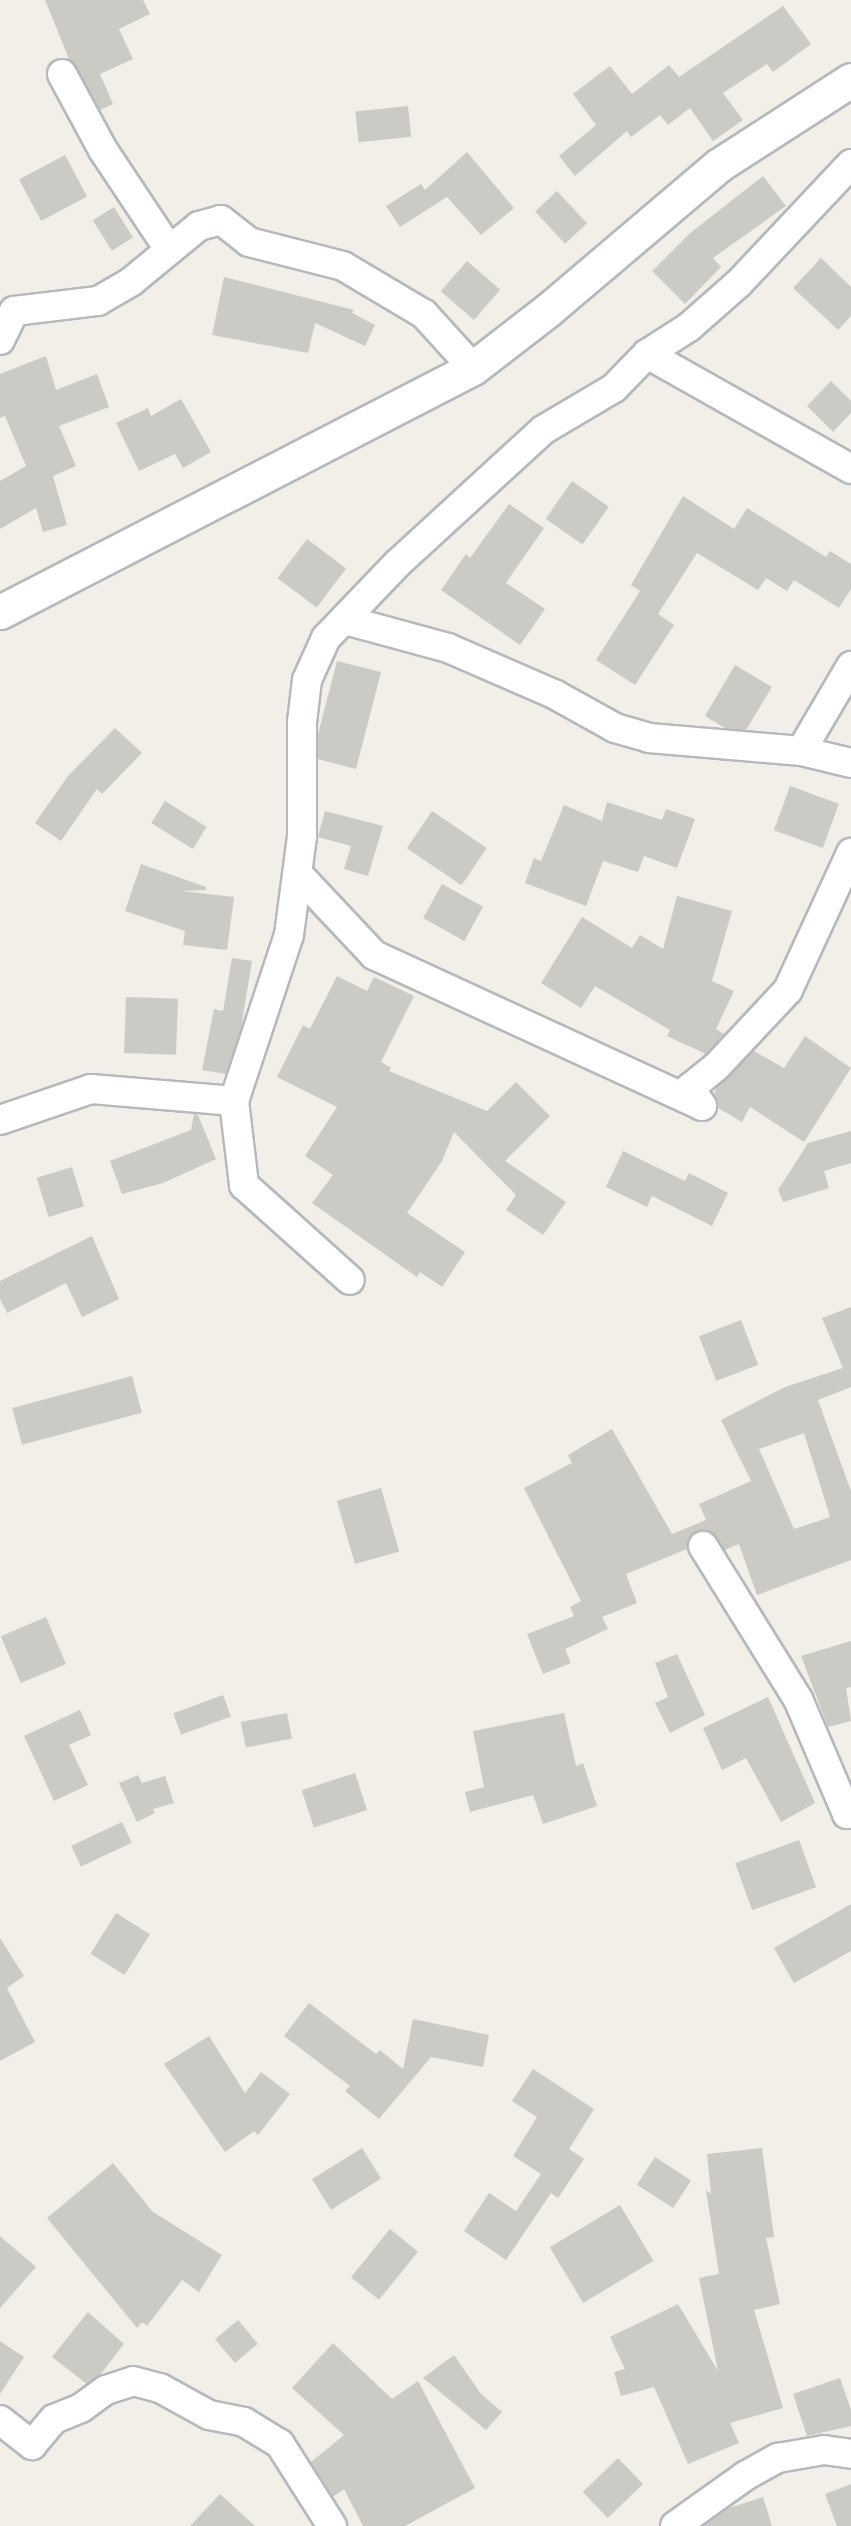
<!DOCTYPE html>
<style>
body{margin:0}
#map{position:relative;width:851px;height:2526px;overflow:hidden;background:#f1efe8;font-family:Helvetica,sans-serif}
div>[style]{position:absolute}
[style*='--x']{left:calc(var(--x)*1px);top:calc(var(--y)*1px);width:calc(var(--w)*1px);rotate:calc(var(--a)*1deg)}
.building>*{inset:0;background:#cccac5;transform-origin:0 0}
.roads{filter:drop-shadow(2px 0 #b5b8bc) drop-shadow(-2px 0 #b5b8bc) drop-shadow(0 2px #b5b8bc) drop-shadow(0 -2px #b5b8bc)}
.minor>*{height:28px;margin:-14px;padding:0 14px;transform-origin:14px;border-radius:14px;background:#fff}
.tertiary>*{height:33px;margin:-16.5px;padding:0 16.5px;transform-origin:16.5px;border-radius:16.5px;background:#fff}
span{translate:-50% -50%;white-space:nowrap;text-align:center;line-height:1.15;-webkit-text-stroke:4.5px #fff;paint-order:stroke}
</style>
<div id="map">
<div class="building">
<i style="clip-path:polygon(45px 0,143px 0,150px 14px,119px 29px,133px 59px,100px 74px,113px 104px,100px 110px,69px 59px)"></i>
<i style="clip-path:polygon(783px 6px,811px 44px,773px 72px,767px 64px,723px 93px,743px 120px,713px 141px,690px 108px,668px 125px,660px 115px,631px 137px,627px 131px,575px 176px,559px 156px,596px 125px,573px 94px,610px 66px,632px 94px,669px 65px,679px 77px)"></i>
<i style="left:408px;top:106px;width:31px;height:53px;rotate:84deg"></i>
<i style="clip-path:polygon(467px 152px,514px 208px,481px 235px,447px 197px,400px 227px,386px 206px,421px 184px,425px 190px)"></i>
<i style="left:65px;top:155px;width:47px;height:52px;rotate:62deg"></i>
<i style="clip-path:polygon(763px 176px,786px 206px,713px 258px,721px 267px,685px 304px,652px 271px,689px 234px)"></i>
<i style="left:557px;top:191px;width:44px;height:30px;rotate:47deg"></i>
<i style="left:114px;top:207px;width:36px;height:25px;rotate:58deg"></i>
<i style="clip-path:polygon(821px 258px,851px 287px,851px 316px,838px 330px,793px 288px)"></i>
<i style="left:467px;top:261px;width:44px;height:40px;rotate:41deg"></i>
<i style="clip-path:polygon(224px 277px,354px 310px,352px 313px,375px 325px,365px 346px,315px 323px,308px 353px,212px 335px)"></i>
<i style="clip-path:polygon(46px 356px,56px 390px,97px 374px,109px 407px,59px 426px,76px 466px,53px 476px,67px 525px,43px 532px,36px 508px,0 529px,0 481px,26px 466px,5px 416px,0 418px,0 374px)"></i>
<i style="clip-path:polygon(831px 381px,851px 401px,851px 413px,833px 432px,807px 406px)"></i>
<i style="clip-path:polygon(181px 399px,211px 452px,183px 468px,175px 454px,139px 471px,116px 423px,148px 408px,151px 416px)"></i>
<i style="left:572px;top:481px;width:45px;height:46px;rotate:35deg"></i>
<i style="clip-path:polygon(683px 496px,734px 529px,747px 508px,826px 557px,830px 551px,851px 564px,851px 589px,839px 608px,794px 580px,787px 591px,766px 578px,758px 590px,697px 553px,658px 614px,674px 625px,635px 685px,596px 660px,640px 591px,631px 585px)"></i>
<i style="clip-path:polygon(509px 504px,544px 528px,506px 583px,545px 609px,520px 645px,441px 590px,466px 554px,470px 558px)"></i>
<i style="left:307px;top:539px;width:49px;height:49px;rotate:37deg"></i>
<i style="clip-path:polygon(337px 661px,381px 672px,356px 769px,318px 759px,318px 734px)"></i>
<i style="clip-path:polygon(735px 665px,772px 687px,746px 730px,725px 728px,705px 716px)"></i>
<i style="clip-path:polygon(115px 728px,142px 753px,102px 794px,97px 789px,61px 841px,35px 823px,68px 776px)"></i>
<i style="left:790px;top:786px;width:52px;height:47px;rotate:20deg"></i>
<i style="left:165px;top:801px;width:49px;height:26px;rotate:32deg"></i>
<i style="clip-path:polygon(607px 802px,662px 820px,666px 809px,695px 819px,677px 868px,644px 856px,638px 872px,603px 861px,586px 906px,525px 883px,534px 858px,541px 861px,564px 805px,602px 821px)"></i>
<i style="clip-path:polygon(325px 811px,383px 826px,368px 876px,344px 869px,351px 846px,318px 837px)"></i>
<i style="left:432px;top:811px;width:66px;height:45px;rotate:34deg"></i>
<i style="clip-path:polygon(141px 864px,206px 887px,206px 890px,181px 891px,234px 897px,227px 950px,183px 945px,185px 931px,125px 911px)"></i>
<i style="left:442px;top:884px;width:47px;height:39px;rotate:29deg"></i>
<i style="clip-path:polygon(677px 896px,732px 911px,712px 981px,734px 991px,716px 1029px,724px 1034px,706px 1054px,667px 1036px,670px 1030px,595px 986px,581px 1008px,541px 983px,582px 917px,632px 948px,640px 935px,663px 949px)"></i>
<i style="clip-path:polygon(232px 958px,252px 961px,241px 1028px,226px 1074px,202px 1070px,214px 1009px,223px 1011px)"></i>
<i style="clip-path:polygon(337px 976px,367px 991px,374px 977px,414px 996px,381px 1062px,391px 1068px,389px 1071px,487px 1111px,516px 1082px,550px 1116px,505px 1161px,566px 1202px,543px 1235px,506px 1210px,516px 1195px,454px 1132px,442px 1161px,407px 1213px,465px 1252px,442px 1287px,420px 1272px,417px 1277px,312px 1203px,333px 1175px,305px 1156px,337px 1107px,277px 1077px,303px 1025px,310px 1029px)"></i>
<i style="left:126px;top:997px;width:52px;height:56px;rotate:2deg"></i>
<i style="clip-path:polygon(805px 1036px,851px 1068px,804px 1142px,750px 1107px,742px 1122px,718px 1108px,714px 1094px,717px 1087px,754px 1051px,784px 1068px)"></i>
<i style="clip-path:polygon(194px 1114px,198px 1115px,216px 1159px,163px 1183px,122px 1194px,110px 1161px,191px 1130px)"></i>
<i style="clip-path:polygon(851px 1131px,851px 1163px,824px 1171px,829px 1188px,783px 1202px,778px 1190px,808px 1143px)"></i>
<i style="clip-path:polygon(623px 1151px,685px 1181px,689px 1173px,728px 1193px,712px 1226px,652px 1196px,647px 1207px,606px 1187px)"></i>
<i style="left:72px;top:1167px;width:41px;height:37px;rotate:73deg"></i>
<i style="clip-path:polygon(92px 1236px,119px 1299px,82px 1317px,66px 1283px,7px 1313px,0 1299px,0 1281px)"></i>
<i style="clip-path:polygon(evenodd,851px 1307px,851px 1387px,818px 1400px,851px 1491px,851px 1560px,757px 1595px,739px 1544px,725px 1550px,711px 1532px,695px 1532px,688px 1539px,687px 1549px,626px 1574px,637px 1603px,602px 1617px,608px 1629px,565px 1649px,571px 1663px,543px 1674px,527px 1634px,574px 1616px,570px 1607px,581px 1601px,524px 1488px,572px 1463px,568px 1455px,612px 1429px,672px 1534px,706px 1520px,699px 1504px,751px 1481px,721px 1420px,785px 1387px,843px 1368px,822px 1318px,851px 1307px,804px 1433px,830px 1517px,794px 1529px,759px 1449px,804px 1433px)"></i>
<i style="left:741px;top:1320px;width:48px;height:45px;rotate:69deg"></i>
<i style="left:132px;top:1376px;width:38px;height:124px;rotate:75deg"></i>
<i style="left:381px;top:1488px;width:66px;height:46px;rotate:74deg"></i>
<i style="left:46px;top:1617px;width:51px;height:49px;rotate:67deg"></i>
<i style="clip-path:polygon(851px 1641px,851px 1687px,846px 1688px,851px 1721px,828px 1727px,801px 1656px)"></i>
<i style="clip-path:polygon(677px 1654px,705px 1715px,670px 1733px,655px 1703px,668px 1697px,655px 1663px)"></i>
<i style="left:223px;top:1695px;width:23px;height:53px;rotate:70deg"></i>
<i style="clip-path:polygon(768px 1697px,815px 1803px,781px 1822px,746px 1758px,722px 1770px,703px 1728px)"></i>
<i style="clip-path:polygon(80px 1710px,91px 1735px,69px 1745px,88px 1785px,54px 1801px,24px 1736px)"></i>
<i style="left:287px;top:1713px;width:26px;height:47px;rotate:79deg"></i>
<i style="clip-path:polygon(564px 1713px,576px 1766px,583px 1763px,597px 1806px,543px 1824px,533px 1795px,470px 1812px,465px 1792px,484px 1787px,473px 1731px)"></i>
<i style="left:355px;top:1773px;width:39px;height:56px;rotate:72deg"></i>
<i style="clip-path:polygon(138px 1775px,142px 1783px,165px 1776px,174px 1803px,153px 1809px,155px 1813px,137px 1822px,119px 1783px)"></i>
<i style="left:122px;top:1822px;width:23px;height:56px;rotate:65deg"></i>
<i style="left:799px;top:1840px;width:50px;height:68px;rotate:70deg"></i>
<i style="clip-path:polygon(851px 1904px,851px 1951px,794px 1983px,774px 1948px)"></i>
<i style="left:116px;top:1913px;width:40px;height:48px;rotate:32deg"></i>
<i style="clip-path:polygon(0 1938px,24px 1976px,7px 1988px,35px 2042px,0 2061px)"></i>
<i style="clip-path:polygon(309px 2003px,376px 2054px,380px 2050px,403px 2069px,413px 2019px,489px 2035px,483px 2067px,431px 2057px,379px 2119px,345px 2091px,350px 2086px,284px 2036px)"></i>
<i style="clip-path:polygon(209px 2036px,245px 2093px,261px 2072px,290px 2094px,258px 2135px,254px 2131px,225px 2152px,164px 2064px)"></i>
<i style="clip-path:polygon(533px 2069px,594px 2109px,569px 2149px,584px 2159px,558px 2198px,551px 2193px,506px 2260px,464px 2231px,489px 2193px,516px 2211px,541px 2174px,513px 2156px,537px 2117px,512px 2101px)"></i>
<i style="left:362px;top:2148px;width:36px;height:59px;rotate:58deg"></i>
<i style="clip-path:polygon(762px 2148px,774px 2237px,766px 2238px,780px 2304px,754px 2310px,783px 2408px,730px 2423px,739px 2443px,688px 2464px,654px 2387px,621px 2396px,614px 2372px,625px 2369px,610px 2337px,678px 2304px,718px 2371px,699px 2278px,719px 2274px,706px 2190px,711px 2194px,707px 2154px)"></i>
<i style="left:655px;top:2157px;width:43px;height:33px;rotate:33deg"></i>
<i style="clip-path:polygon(113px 2163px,153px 2212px,222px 2255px,199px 2292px,182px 2280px,147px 2326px,142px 2322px,137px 2328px,47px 2218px)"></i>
<i style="left:620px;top:2205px;width:65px;height:82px;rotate:59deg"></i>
<i style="left:390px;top:2229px;width:36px;height:62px;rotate:39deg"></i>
<i style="clip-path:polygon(0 2236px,36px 2267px,0 2308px)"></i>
<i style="clip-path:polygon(88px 2312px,124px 2344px,100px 2375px,87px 2384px,52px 2357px)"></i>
<i style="left:238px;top:2320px;width:31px;height:30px;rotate:50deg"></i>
<i style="clip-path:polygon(0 2341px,24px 2357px,0 2394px)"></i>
<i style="clip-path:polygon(333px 2343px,392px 2399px,418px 2381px,475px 2488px,405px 2526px,363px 2526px,344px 2489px,333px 2497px,311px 2462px,344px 2435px,292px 2388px)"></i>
<i style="clip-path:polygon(454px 2355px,481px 2394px,502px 2412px,486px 2430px,423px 2378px)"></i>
<i style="clip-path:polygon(840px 2378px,851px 2410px,851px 2426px,807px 2436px,793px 2394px)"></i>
<i style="left:618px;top:2458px;width:36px;height:49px;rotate:46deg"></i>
<i style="clip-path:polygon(851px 2484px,851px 2526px,837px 2526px,825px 2494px)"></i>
<i style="clip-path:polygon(220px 2494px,255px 2526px,190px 2526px)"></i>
<i style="clip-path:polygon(763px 2497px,772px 2526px,703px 2526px,729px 2508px)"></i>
</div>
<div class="roads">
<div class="minor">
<i style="--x:62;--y:74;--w:86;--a:61.7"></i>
<i style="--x:103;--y:150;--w:118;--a:56.4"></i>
<i style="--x:0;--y:340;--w:32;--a:-64"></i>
<i style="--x:14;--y:311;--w:85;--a:-6.8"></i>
<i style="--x:98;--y:301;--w:39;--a:-30"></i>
<i style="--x:132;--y:281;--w:87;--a:-39.4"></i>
<i style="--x:199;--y:226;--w:23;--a:-15"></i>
<i style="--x:221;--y:220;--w:36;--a:38"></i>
<i style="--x:249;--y:242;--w:97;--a:14.3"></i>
<i style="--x:343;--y:266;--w:94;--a:30.7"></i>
<i style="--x:424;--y:314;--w:73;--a:47.8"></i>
<i style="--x:647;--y:354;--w:234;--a:29.4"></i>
<i style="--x:345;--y:620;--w:107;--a:15.2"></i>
<i style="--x:448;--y:648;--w:116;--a:23.5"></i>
<i style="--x:554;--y:694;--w:70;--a:29.1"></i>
<i style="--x:615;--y:728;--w:35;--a:16"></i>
<i style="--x:649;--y:738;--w:153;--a:4.9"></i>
<i style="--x:801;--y:751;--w:51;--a:13.5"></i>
<i style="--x:801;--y:751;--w:99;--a:-59.5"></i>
<i style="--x:298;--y:874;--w:111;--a:46.8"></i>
<i style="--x:374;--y:955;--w:361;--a:24.7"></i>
<i style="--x:702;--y:1106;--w:22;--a:-124"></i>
<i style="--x:690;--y:1088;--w:33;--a:-39"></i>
<i style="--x:716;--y:1067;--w:105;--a:-46.9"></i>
<i style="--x:788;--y:990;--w:151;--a:-65.3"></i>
<i style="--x:234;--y:1101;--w:85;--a:83.2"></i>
<i style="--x:244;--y:1185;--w:142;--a:41.9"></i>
<i style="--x:0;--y:1120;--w:96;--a:-18.8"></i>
<i style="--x:91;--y:1089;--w:144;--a:4.8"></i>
<i style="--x:234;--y:1101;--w:175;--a:-71.7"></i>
<i style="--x:289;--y:935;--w:100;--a:-82.5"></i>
<i style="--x:302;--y:836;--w:114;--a:-90"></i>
<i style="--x:302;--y:722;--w:42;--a:-83.2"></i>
<i style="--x:307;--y:680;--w:46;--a:-65.7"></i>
<i style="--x:326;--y:638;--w:104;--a:-46.2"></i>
<i style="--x:398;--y:563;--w:197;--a:-42.5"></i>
<i style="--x:543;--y:430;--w:82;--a:-30.6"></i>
<i style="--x:614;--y:388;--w:47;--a:-45.9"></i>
<i style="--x:647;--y:354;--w:50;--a:-32.7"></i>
<i style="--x:689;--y:327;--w:65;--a:-41.3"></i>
<i style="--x:738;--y:284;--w:165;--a:-46.7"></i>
<i style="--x:703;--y:1546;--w:180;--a:58.2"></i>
<i style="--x:798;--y:1699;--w:125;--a:66.9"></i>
<i style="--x:847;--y:1814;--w:4;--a:-14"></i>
<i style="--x:0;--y:2420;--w:41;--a:38"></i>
<i style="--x:32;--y:2445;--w:34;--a:-50"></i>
<i style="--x:54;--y:2419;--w:29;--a:-22"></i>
<i style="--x:81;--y:2408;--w:31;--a:-36"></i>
<i style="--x:106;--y:2390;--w:28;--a:-18"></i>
<i style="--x:133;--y:2381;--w:28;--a:15"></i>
<i style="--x:160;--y:2388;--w:56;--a:28.9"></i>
<i style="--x:209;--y:2415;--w:36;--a:11"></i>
<i style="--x:244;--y:2422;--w:42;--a:31.4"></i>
<i style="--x:280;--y:2444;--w:97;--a:57.6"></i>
<i style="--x:675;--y:2526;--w:86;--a:-35.5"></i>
<i style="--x:745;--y:2476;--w:38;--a:-29"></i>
<i style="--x:778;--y:2458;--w:47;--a:-9.9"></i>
<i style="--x:824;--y:2450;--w:27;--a:8"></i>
</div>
<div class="tertiary">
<i style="--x:0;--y:612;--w:532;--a:-27.29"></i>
<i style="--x:473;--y:368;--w:95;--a:-37.7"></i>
<i style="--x:548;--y:310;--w:224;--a:-40.3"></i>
<i style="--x:719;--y:165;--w:157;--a:-32.8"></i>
</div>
</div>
</div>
